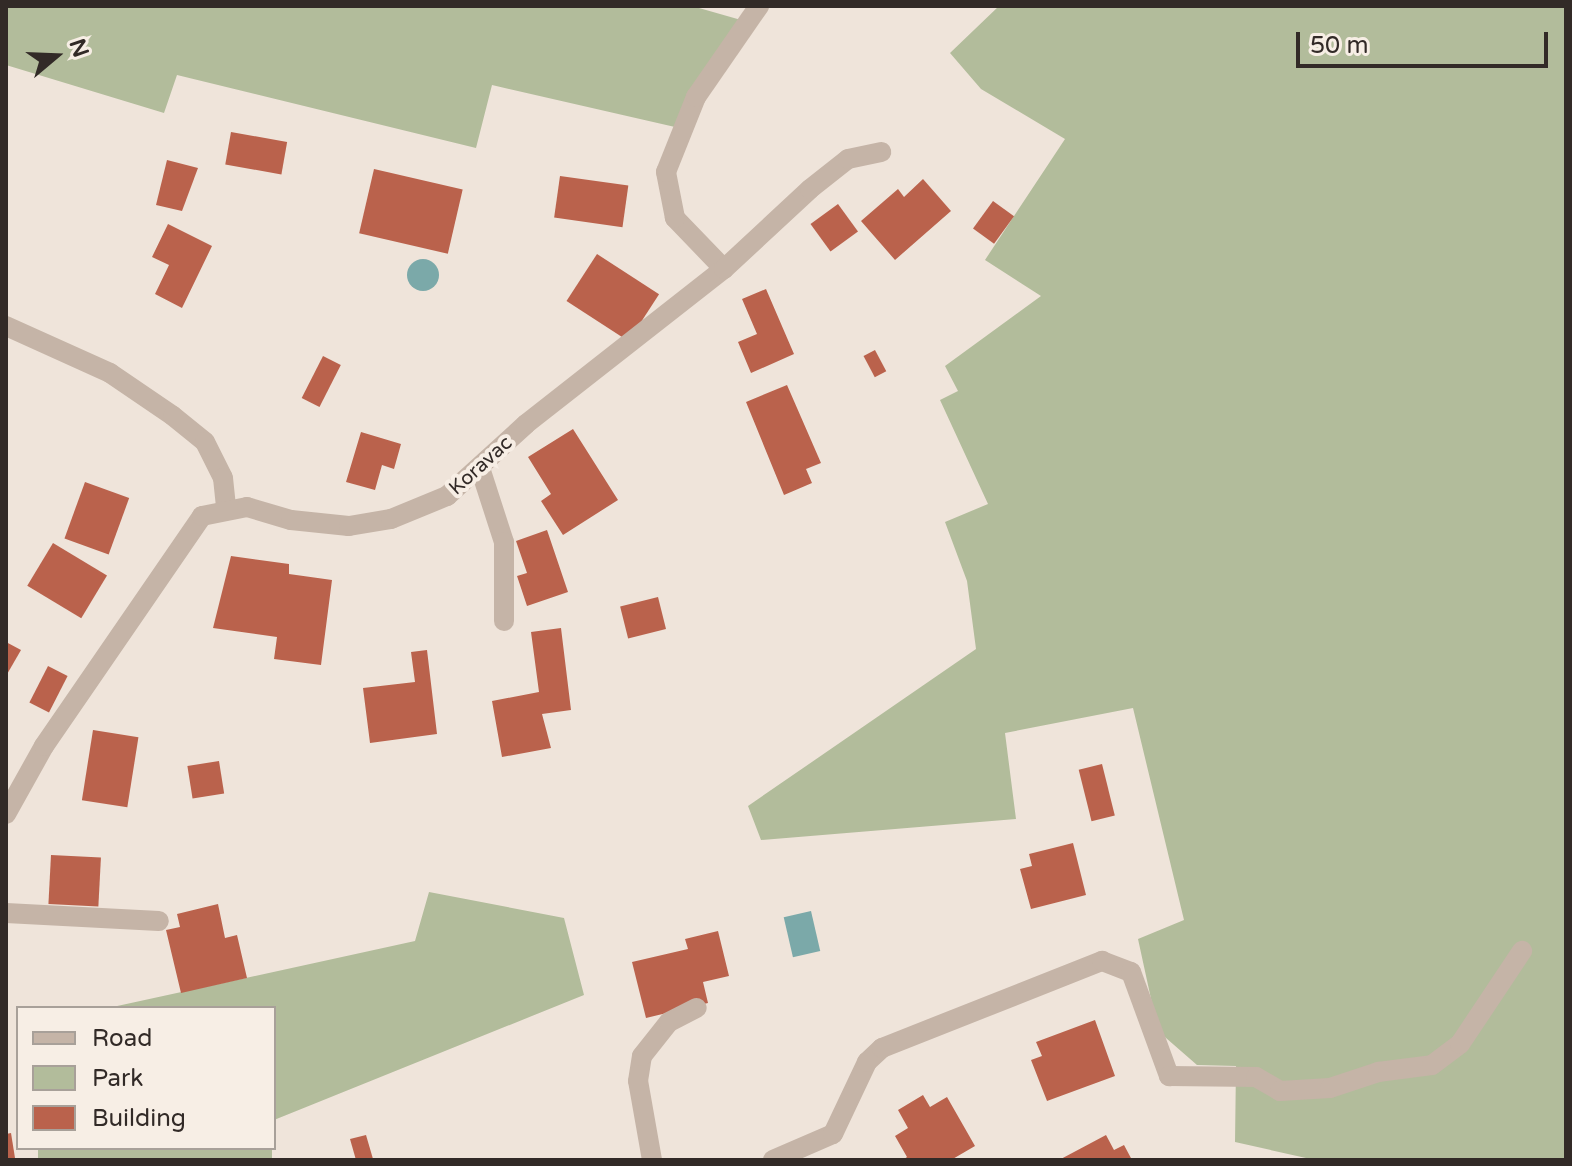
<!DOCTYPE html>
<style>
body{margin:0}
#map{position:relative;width:1572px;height:1166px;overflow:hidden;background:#efe4da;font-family:"Varela Round",sans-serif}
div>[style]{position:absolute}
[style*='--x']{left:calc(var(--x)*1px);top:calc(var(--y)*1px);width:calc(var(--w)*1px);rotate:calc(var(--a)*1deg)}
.green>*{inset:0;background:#b2bc9b;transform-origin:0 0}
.water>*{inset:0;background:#7ba9a9;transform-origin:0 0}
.round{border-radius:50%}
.building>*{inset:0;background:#ba624c;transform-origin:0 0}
.minor>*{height:20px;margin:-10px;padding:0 10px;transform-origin:10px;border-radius:10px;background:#c5b4a7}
span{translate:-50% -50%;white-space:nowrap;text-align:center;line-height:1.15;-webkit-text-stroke:8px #f7eee5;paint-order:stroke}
.street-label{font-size:20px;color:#322a27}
.frame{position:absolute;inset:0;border:8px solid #322a27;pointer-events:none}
.legend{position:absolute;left:16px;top:1006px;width:260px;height:144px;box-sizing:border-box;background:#f7eee5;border:2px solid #a8a099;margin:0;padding:10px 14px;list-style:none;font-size:24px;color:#322a27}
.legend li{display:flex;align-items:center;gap:16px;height:40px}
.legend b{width:40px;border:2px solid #a8a099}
.north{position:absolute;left:16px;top:16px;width:80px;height:80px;-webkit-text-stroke:6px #f7eee5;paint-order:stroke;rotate:71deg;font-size:22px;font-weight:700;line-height:32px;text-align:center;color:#322a27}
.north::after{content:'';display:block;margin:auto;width:28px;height:36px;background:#322a27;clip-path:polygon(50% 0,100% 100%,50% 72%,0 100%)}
.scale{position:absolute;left:1296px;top:32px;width:252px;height:36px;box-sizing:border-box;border:4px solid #322a27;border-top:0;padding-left:10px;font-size:24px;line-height:28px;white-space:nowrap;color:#322a27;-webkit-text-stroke:6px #f7eee5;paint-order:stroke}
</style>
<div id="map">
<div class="green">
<i style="clip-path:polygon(6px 6px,692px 6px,748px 22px,675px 127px,492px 85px,476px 148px,177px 75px,164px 113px,6px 65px)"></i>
<i style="clip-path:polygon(999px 6px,1566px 6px,1566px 1160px,1315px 1160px,1235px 1142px,1236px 1066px,1197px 1065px,1158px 1031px,1138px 939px,1184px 920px,1133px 708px,1005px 733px,1016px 819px,761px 840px,748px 806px,976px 649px,967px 581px,945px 522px,988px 504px,940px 400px,958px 391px,945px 366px,1041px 296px,985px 260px,1065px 139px,981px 89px,950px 53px)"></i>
<i style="clip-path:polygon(429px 892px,564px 918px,584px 995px,274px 1120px,274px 1008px,108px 1008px,415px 941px)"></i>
<i style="left:38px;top:1148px;width:234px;height:12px"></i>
</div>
<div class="water">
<i class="round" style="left:407px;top:259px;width:32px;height:32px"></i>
<i style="left:811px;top:911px;width:41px;height:28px;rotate:77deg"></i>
</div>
<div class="building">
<i style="left:231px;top:132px;width:57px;height:33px;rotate:10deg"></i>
<i style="clip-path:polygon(167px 160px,198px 168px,182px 211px,156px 205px)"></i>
<i style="left:374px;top:169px;width:91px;height:66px;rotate:13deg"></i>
<i style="left:560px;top:176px;width:69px;height:42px;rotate:8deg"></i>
<i style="clip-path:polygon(923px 179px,951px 211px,895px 260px,861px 221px,898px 189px,904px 197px)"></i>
<i style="left:993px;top:201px;width:26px;height:34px;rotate:36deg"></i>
<i style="left:838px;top:204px;width:34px;height:34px;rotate:54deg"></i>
<i style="clip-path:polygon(168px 224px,212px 246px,182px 308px,155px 294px,169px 265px,152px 257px)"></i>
<i style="left:597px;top:254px;width:74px;height:56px;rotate:33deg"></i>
<i style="clip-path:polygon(766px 289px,794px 354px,751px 373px,738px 342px,757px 334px,742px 299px)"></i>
<i style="left:875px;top:350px;width:24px;height:13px;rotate:62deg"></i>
<i style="left:323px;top:356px;width:20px;height:47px;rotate:27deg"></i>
<i style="clip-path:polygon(787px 385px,821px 463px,806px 469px,812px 483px,784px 495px,746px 402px)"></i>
<i style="clip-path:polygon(573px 429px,618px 500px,563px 535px,541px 501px,551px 494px,528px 457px)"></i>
<i style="clip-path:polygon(361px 432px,401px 444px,394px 469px,382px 465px,375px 490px,346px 482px)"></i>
<i style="left:85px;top:482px;width:47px;height:60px;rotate:20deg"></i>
<i style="clip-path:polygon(547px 530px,568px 592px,527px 606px,517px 576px,527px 573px,516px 541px)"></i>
<i style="left:53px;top:543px;width:63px;height:50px;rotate:31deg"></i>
<i style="clip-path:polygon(231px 556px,289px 564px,289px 574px,332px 580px,321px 665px,274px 659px,277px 637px,213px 628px)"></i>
<i style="left:658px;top:597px;width:33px;height:39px;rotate:76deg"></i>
<i style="clip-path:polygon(561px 628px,571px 710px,542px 714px,551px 748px,502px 757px,492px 701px,539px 692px,531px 632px)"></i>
<i style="clip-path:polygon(6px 642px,21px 650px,6px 676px)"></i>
<i style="clip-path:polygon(427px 650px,437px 734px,370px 743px,363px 688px,415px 682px,411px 652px)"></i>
<i style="left:48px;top:666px;width:22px;height:41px;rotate:27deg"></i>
<i style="left:93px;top:730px;width:46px;height:71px;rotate:9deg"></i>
<i style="left:219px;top:761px;width:33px;height:32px;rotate:81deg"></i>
<i style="left:1102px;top:764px;width:53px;height:24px;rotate:76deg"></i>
<i style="clip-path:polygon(1073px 843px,1086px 895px,1031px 909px,1020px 869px,1032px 866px,1029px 854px)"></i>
<i style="left:51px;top:855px;width:50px;height:49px;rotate:3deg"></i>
<i style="clip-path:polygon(218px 904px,225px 938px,237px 935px,247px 978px,181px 993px,166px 930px,180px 927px,177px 914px)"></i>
<i style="clip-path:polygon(718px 931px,729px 976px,703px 982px,708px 1003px,646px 1018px,632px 962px,688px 949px,685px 939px)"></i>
<i style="clip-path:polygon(1095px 1020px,1115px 1076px,1047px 1101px,1031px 1060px,1042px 1056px,1036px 1042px)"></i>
<i style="clip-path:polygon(923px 1095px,930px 1107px,947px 1097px,975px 1146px,951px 1160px,903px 1160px,907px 1157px,895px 1136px,908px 1128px,898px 1110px)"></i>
<i style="clip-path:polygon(11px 1133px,15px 1158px,6px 1160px,6px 1134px)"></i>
<i style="clip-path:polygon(366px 1135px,373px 1159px,356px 1160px,350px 1139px)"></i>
<i style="clip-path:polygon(1106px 1135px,1114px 1150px,1124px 1145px,1132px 1160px,1059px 1160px)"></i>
</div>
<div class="minor">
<i style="--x:724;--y:269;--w:71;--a:-133.9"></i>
<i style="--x:675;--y:218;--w:47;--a:-101.1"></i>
<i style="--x:666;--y:172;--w:81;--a:-68.2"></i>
<i style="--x:696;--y:97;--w:111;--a:-55.3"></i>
<i style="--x:6;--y:326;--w:114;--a:24.3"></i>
<i style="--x:110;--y:373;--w:76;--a:34.3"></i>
<i style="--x:173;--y:416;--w:41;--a:39.1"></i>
<i style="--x:205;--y:442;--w:40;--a:63.4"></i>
<i style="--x:223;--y:478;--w:28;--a:84"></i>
<i style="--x:481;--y:471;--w:75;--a:72.1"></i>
<i style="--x:504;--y:542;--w:79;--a:90"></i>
<i style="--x:6;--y:814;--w:78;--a:-60.8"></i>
<i style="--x:44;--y:746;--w:279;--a:-55.5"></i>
<i style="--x:202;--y:516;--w:46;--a:-11.3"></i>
<i style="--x:247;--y:507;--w:46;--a:16.5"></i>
<i style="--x:291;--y:520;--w:58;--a:5.9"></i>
<i style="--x:349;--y:526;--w:43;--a:-9.5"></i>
<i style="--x:391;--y:519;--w:61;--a:-22.3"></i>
<i style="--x:447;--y:496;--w:107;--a:-42.3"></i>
<i style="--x:526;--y:424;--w:251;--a:-38.1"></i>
<i style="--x:724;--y:269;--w:117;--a:-42.9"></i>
<i style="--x:810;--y:189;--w:48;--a:-38.3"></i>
<i style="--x:848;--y:159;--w:34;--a:-12"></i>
<i style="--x:6;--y:913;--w:153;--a:3"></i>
<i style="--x:652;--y:1160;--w:80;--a:-100"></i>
<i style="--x:638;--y:1081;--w:25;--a:-81"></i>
<i style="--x:642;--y:1056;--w:43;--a:-51.5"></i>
<i style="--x:669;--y:1022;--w:31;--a:-27"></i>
<i style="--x:773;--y:1160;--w:65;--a:-23.4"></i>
<i style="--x:833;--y:1134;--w:80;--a:-64.7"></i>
<i style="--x:867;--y:1062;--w:21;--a:-43"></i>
<i style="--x:882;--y:1048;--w:237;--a:-21.6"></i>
<i style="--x:1102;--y:961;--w:31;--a:21"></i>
<i style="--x:1131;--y:972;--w:111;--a:69.9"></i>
<i style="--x:1169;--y:1076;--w:87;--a:0.7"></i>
<i style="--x:1256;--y:1077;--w:28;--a:30"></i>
<i style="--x:1280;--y:1091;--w:50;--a:-3.4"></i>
<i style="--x:1330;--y:1088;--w:51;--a:-18.4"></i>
<i style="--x:1378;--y:1072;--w:54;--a:-7.4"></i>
<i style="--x:1432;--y:1065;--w:35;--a:-37"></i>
<i style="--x:1460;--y:1044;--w:112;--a:-56.3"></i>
</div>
<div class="street-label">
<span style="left:481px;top:466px;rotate:-42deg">Koravac</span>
</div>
<div class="frame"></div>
<ul class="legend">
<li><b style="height:10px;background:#c5b4a7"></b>Road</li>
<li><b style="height:22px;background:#b2bc9b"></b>Park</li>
<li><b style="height:22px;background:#ba624c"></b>Building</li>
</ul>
<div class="north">N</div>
<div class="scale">50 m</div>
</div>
